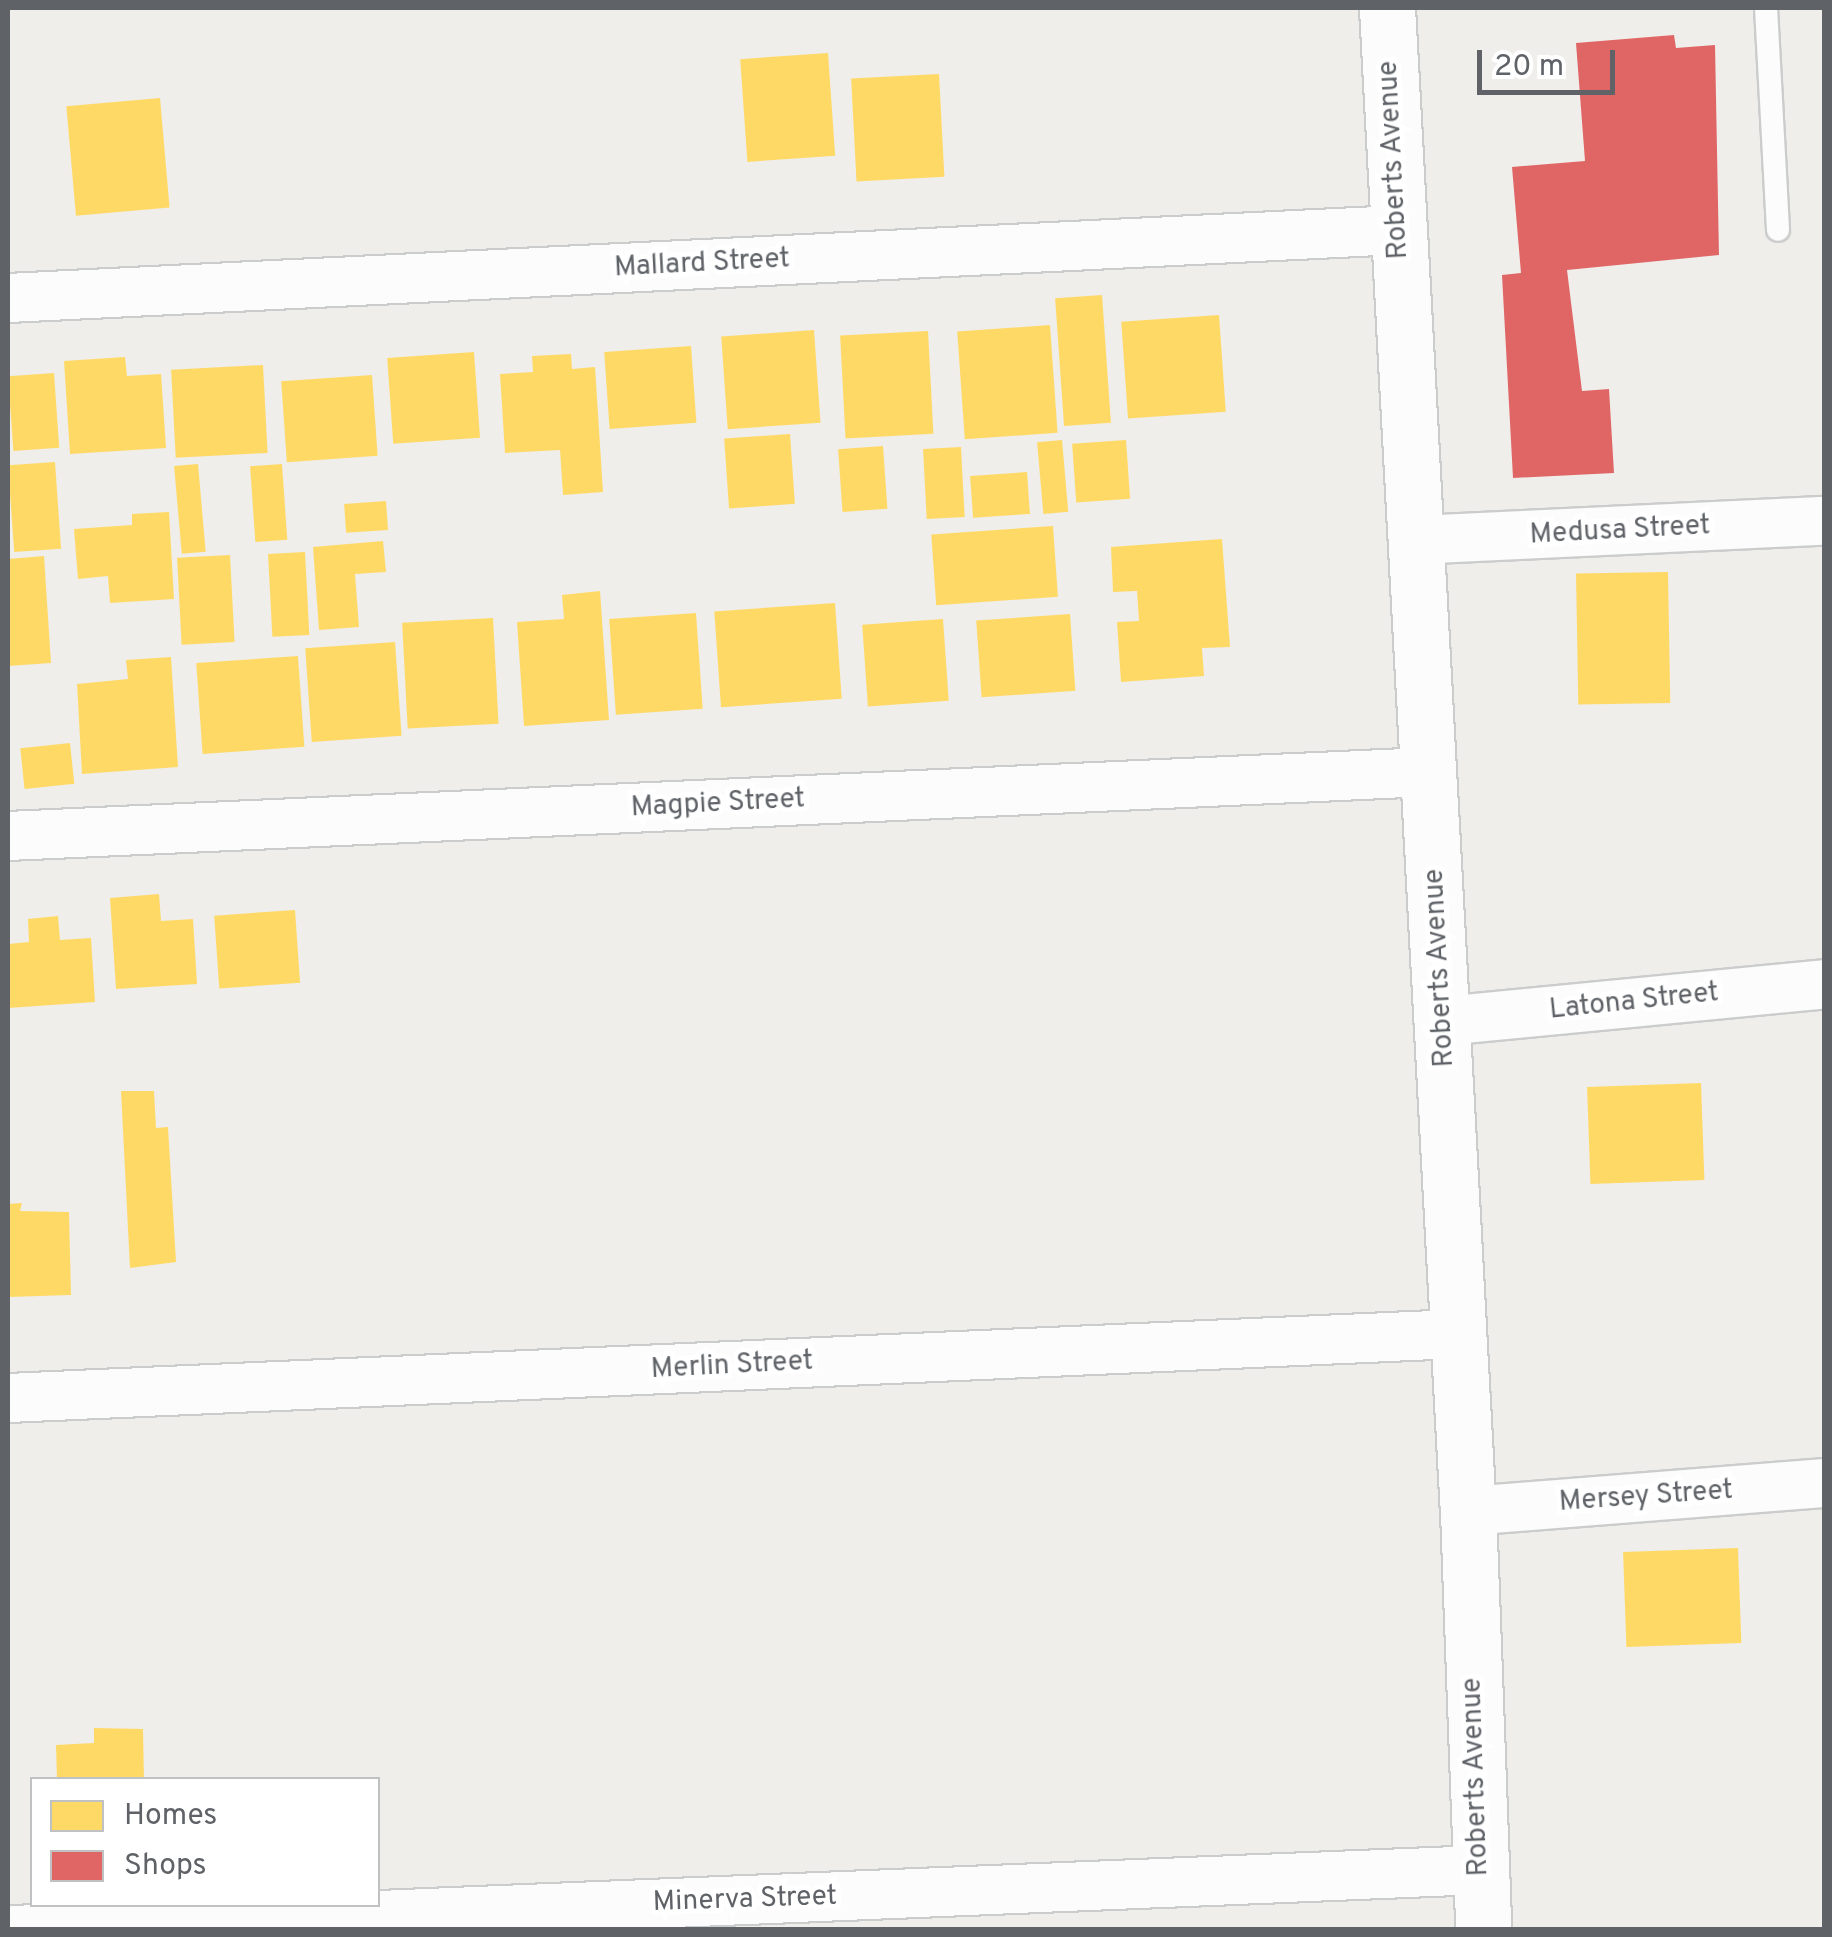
<!DOCTYPE html>
<style>
body{margin:0}
#map{position:relative;width:1832px;height:1937px;overflow:hidden;background:#efeeea;font-family:Overpass,sans-serif}
div>[style]{position:absolute}
[style*='--x']{left:calc(var(--x)*1px);top:calc(var(--y)*1px);width:calc(var(--w)*1px);rotate:calc(var(--a)*1deg)}
.homes>*{inset:0;background:#ffd966;transform-origin:0 0}
.shops>*{inset:0;background:#e06666}
.roads{filter:drop-shadow(2px 0 #cbcccc) drop-shadow(-2px 0 #cbcccc) drop-shadow(0 2px #cbcccc) drop-shadow(0 -2px #cbcccc)}
.lane>*{height:22px;margin:-11px;padding:0 11px;transform-origin:11px;border-radius:11px;background:#fdfcfc}
.street>*{height:48px;margin:-24px;padding:0 24px;transform-origin:24px;border-radius:24px;background:#fdfcfc}
.secondary>*{height:55px;margin:-27.5px;padding:0 27.5px;transform-origin:27.5px;border-radius:27.5px;background:#fdfcfc}
span{translate:-50% -50%;white-space:nowrap;text-align:center;line-height:1.15;-webkit-text-stroke:10px #fff;paint-order:stroke}
.street-label{font-size:28px;color:#5f6368}
.frame{position:absolute;inset:0;border:10px solid #5f6368;pointer-events:none}
.legend{position:absolute;left:30px;top:1777px;width:350px;height:130px;box-sizing:border-box;background:#fff;border:2px solid #bfc1c3;margin:0;padding:12px 18px;list-style:none;font-size:30px;color:#5f6368}
.legend li{display:flex;align-items:center;gap:20px;height:50px}
.legend b{width:50px;border:2px solid #bfc1c3}
.scale{position:absolute;left:1477px;top:50px;width:138px;height:45px;box-sizing:border-box;border:5px solid #5f6368;border-top:0;padding-left:12px;font-size:30px;line-height:35px;white-space:nowrap;color:#5f6368;-webkit-text-stroke:8px #fff;paint-order:stroke}
</style>
<div id="map">
<div class="homes">
<i style="left:828px;top:53px;width:103px;height:88px;rotate:86deg"></i>
<i style="left:939px;top:74px;width:103px;height:88px;rotate:87deg"></i>
<i style="left:160px;top:98px;width:110px;height:94px;rotate:85deg"></i>
<i style="left:1102px;top:295px;width:128px;height:47px;rotate:86deg"></i>
<i style="left:1219px;top:315px;width:97px;height:98px;rotate:86deg"></i>
<i style="left:1050px;top:325px;width:108px;height:93px;rotate:86deg"></i>
<i style="left:814px;top:330px;width:93px;height:93px;rotate:86deg"></i>
<i style="left:928px;top:331px;width:103px;height:88px;rotate:87deg"></i>
<i style="left:691px;top:346px;width:77px;height:87px;rotate:86deg"></i>
<i style="left:474px;top:352px;width:86px;height:87px;rotate:86deg"></i>
<i style="clip-path:polygon(571px 354px,572px 369px,595px 367px,603px 492px,563px 495px,560px 450px,505px 453px,500px 374px,533px 372px,532px 356px)"></i>
<i style="clip-path:polygon(125px 357px,127px 376px,161px 374px,166px 448px,70px 454px,64px 361px)"></i>
<i style="left:263px;top:365px;width:88px;height:92px;rotate:87deg"></i>
<i style="left:54px;top:373px;width:75px;height:46px;rotate:86deg"></i>
<i style="left:372px;top:375px;width:81px;height:91px;rotate:86deg"></i>
<i style="left:790px;top:434px;width:70px;height:66px;rotate:86deg"></i>
<i style="left:1062px;top:440px;width:72px;height:25px;rotate:85deg"></i>
<i style="left:1126px;top:440px;width:59px;height:54px;rotate:86deg"></i>
<i style="left:883px;top:446px;width:63px;height:45px;rotate:86deg"></i>
<i style="left:961px;top:447px;width:70px;height:38px;rotate:87deg"></i>
<i style="left:55px;top:462px;width:87px;height:47px;rotate:86deg"></i>
<i style="left:198px;top:464px;width:88px;height:24px;rotate:85deg"></i>
<i style="left:282px;top:464px;width:76px;height:32px;rotate:86deg"></i>
<i style="left:1027px;top:472px;width:42px;height:57px;rotate:86deg"></i>
<i style="left:386px;top:501px;width:29px;height:42px;rotate:86deg"></i>
<i style="clip-path:polygon(169px 512px,174px 599px,110px 603px,108px 576px,78px 579px,74px 529px,132px 525px,132px 514px)"></i>
<i style="left:1053px;top:526px;width:71px;height:122px;rotate:86deg"></i>
<i style="clip-path:polygon(1222px 539px,1230px 647px,1202px 648px,1204px 676px,1121px 682px,1117px 622px,1139px 621px,1137px 591px,1113px 592px,1111px 547px)"></i>
<i style="clip-path:polygon(383px 541px,386px 572px,355px 574px,359px 627px,319px 630px,313px 547px)"></i>
<i style="left:305px;top:552px;width:83px;height:37px;rotate:87deg"></i>
<i style="left:230px;top:555px;width:87px;height:53px;rotate:87deg"></i>
<i style="clip-path:polygon(44px 556px,51px 663px,8px 666px,8px 559px)"></i>
<i style="left:1668px;top:572px;width:131px;height:92px;rotate:89deg"></i>
<i style="clip-path:polygon(600px 591px,609px 720px,524px 726px,517px 622px,564px 619px,562px 595px)"></i>
<i style="left:835px;top:603px;width:96px;height:121px;rotate:86deg"></i>
<i style="left:696px;top:613px;width:96px;height:87px;rotate:86deg"></i>
<i style="left:1070px;top:614px;width:77px;height:94px;rotate:86deg"></i>
<i style="left:493px;top:618px;width:106px;height:91px;rotate:87deg"></i>
<i style="left:943px;top:619px;width:82px;height:81px;rotate:86deg"></i>
<i style="left:395px;top:642px;width:94px;height:90px;rotate:86deg"></i>
<i style="left:298px;top:656px;width:91px;height:102px;rotate:86deg"></i>
<i style="clip-path:polygon(171px 657px,178px 767px,82px 774px,77px 684px,128px 679px,126px 660px)"></i>
<i style="left:70px;top:743px;width:41px;height:50px;rotate:84deg"></i>
<i style="clip-path:polygon(159px 894px,161px 921px,193px 919px,197px 984px,116px 989px,110px 898px)"></i>
<i style="left:295px;top:910px;width:73px;height:81px;rotate:86deg"></i>
<i style="clip-path:polygon(58px 916px,60px 940px,91px 938px,95px 1002px,8px 1008px,8px 944px,29px 942px,28px 919px)"></i>
<i style="left:1701px;top:1083px;width:97px;height:114px;rotate:88deg"></i>
<i style="clip-path:polygon(121px 1091px,154px 1091px,156px 1128px,168px 1127px,176px 1262px,130px 1268px)"></i>
<i style="clip-path:polygon(22px 1203px,20px 1211px,69px 1212px,71px 1295px,8px 1297px,8px 1204px)"></i>
<i style="left:1738px;top:1548px;width:95px;height:115px;rotate:88deg"></i>
<i style="clip-path:polygon(94px 1728px,143px 1729px,144px 1780px,57px 1780px,56px 1745px,94px 1743px)"></i>
</div>
<div class="shops">
<i style="clip-path:polygon(1674px 35px,1676px 48px,1715px 45px,1719px 255px,1567px 270px,1582px 391px,1609px 389px,1614px 473px,1513px 478px,1502px 275px,1521px 273px,1512px 167px,1585px 161px,1576px 43px)"></i>
</div>
<div class="roads">
<div class="lane">
<i style="--x:1766;--y:8;--w:222;--a:86.9"></i>
</div>
<div class="street">
<i style="--x:8;--y:298;--w:1391;--a:-2.8"></i>
<i style="--x:1415;--y:540;--w:409;--a:-2.7"></i>
<i style="--x:8;--y:836;--w:1421;--a:-2.58"></i>
<i style="--x:1443;--y:1021;--w:383;--a:-5.5"></i>
<i style="--x:8;--y:1398;--w:1450;--a:-2.53"></i>
<i style="--x:1468;--y:1511;--w:357;--a:-4.5"></i>
<i style="--x:12;--y:1930;--w:1467;--a:-2.34"></i>
</div>
<div class="secondary">
<i style="--x:1387;--y:8;--w:1505;--a:86.92"></i>
<i style="--x:1468;--y:1511;--w:419;--a:87.9"></i>
</div>
</div>
<div class="street-label">
<span style="left:1394px;top:160px;rotate:-93deg">Roberts Avenue</span>
<span style="left:702px;top:264px;rotate:-3deg">Mallard Street</span>
<span style="left:1620px;top:531px;rotate:-3deg">Medusa Street</span>
<span style="left:718px;top:804px;rotate:-3deg">Magpie Street</span>
<span style="left:1440px;top:968px;rotate:-93deg">Roberts Avenue</span>
<span style="left:1634px;top:1002px;rotate:-6deg">Latona Street</span>
<span style="left:732px;top:1366px;rotate:-3deg">Merlin Street</span>
<span style="left:1646px;top:1497px;rotate:-4deg">Mersey Street</span>
<span style="left:1476px;top:1777px;rotate:-92deg">Roberts Avenue</span>
<span style="left:745px;top:1900px;rotate:-2deg">Minerva Street</span>
</div>
<div class="frame"></div>
<ul class="legend">
<li><b style="height:28px;background:#ffd966"></b>Homes</li>
<li><b style="height:28px;background:#e06666"></b>Shops</li>
</ul>
<div class="scale">20 m</div>
</div>
